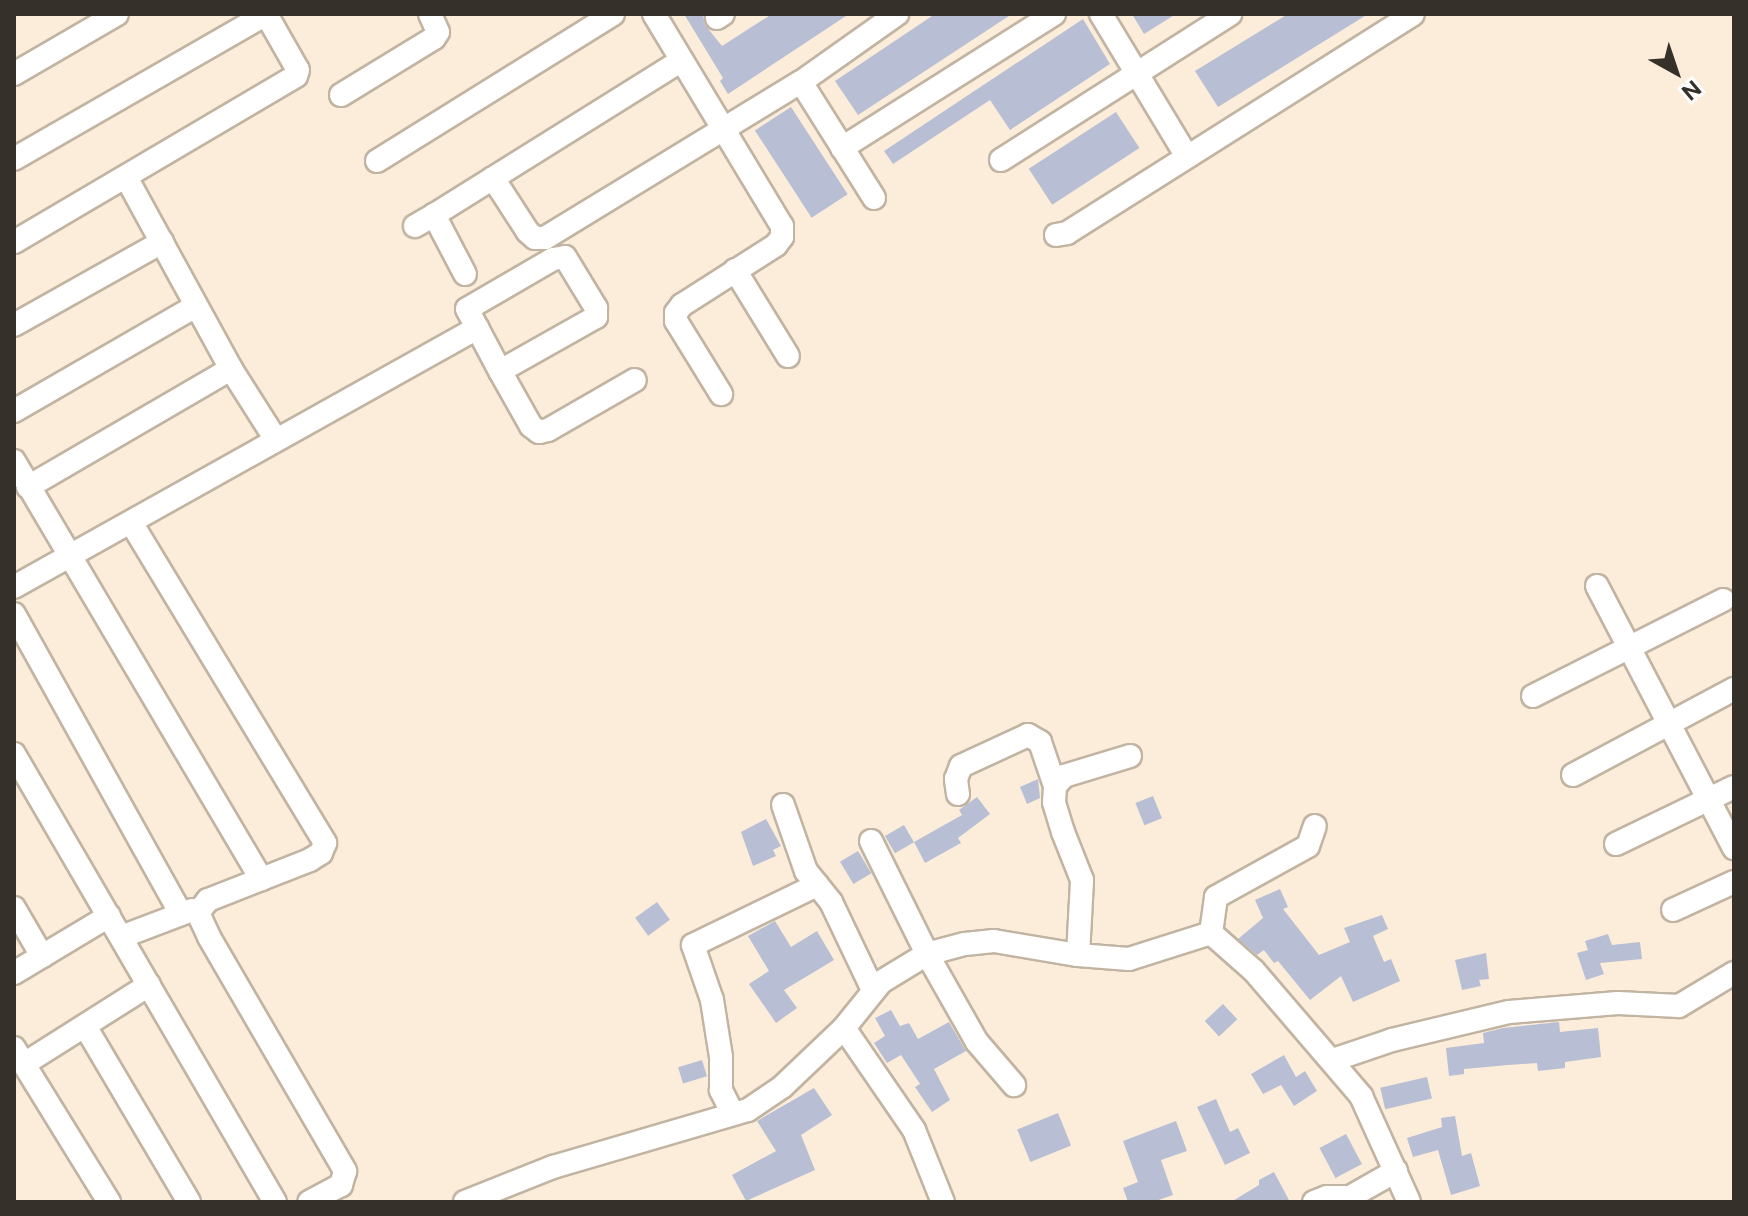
<!DOCTYPE html>
<style>
body{margin:0}
#map{position:relative;width:1748px;height:1216px;overflow:hidden;background:#fcedda;font-family:"Public Sans",sans-serif}
div>[style]{position:absolute}
[style*='--x']{left:calc(var(--x)*1px);top:calc(var(--y)*1px);width:calc(var(--w)*1px);rotate:calc(var(--a)*1deg)}
.building>*{inset:0;background:#b8bed3;transform-origin:0 0}
.roads{filter:drop-shadow(2px 0 #c2b4a2) drop-shadow(-2px 0 #c2b4a2) drop-shadow(0 2px #c2b4a2) drop-shadow(0 -2px #c2b4a2)}
.street>*{height:22px;margin:-11px;padding:0 11px;transform-origin:11px;border-radius:11px;background:#fff}
span{translate:-50% -50%;white-space:nowrap;text-align:center;line-height:1.15;-webkit-text-stroke:6px #fff;paint-order:stroke}
.frame{position:absolute;inset:0;border:16px solid #353029;pointer-events:none}
.north{position:absolute;left:1636px;top:32px;width:80px;height:80px;-webkit-text-stroke:6px #fff;paint-order:stroke;rotate:140deg;font-size:22px;font-weight:700;line-height:32px;text-align:center;color:#353029}
.north::after{content:'';display:block;margin:auto;width:28px;height:36px;background:#353029;clip-path:polygon(50% 0,100% 100%,50% 72%,0 100%)}
</style>
<div id="map">
<div class="building">
<i style="clip-path:polygon(684px 14px,703px 14px,705px 25px,722px 46px,772px 14px,849px 14px,728px 94px,720px 81px,723px 78px)"></i>
<i style="clip-path:polygon(935px 14px,1012px 14px,858px 115px,835px 81px)"></i>
<i style="clip-path:polygon(1132px 14px,1176px 14px,1144px 34px)"></i>
<i style="clip-path:polygon(1288px 14px,1368px 14px,1218px 107px,1195px 71px)"></i>
<i style="clip-path:polygon(1083px 19px,1110px 64px,1010px 130px,990px 100px,893px 164px,884px 151px)"></i>
<i style="left:791px;top:107px;width:104px;height:43px;rotate:57deg"></i>
<i style="left:1116px;top:112px;width:43px;height:104px;rotate:57deg"></i>
<i style="clip-path:polygon(1038px 779px,1040px 798px,1027px 804px,1020px 787px)"></i>
<i style="left:1153px;top:796px;width:24px;height:19px;rotate:68deg"></i>
<i style="clip-path:polygon(977px 797px,990px 814px,958px 838px,961px 843px,925px 863px,914px 842px,962px 815px,959px 810px)"></i>
<i style="clip-path:polygon(766px 819px,781px 846px,773px 850px,776px 856px,753px 866px,741px 832px)"></i>
<i style="left:904px;top:825px;width:20px;height:22px;rotate:60deg"></i>
<i style="left:858px;top:851px;width:26px;height:21px;rotate:59deg"></i>
<i style="clip-path:polygon(1280px 889px,1288px 907px,1283px 909px,1319px 955px,1350px 942px,1344px 928px,1382px 915px,1388px 929px,1373px 936px,1384px 962px,1391px 959px,1400px 981px,1353px 1002px,1341px 976px,1310px 1000px,1278px 961px,1274px 963px,1264px 950px,1257px 955px,1238px 939px,1263px 918px,1255px 900px)"></i>
<i style="left:657px;top:902px;width:22px;height:27px;rotate:54deg"></i>
<i style="clip-path:polygon(775px 921px,791px 947px,817px 931px,834px 960px,784px 990px,797px 1008px,776px 1023px,749px 984px,769px 971px,748px 936px)"></i>
<i style="clip-path:polygon(1608px 934px,1612px 945px,1640px 942px,1642px 959px,1600px 963px,1604px 974px,1586px 980px,1577px 953px,1588px 950px,1585px 941px)"></i>
<i style="clip-path:polygon(1486px 953px,1489px 979px,1479px 980px,1481px 986px,1462px 990px,1455px 960px)"></i>
<i style="left:1223px;top:1004px;width:21px;height:25px;rotate:47deg"></i>
<i style="clip-path:polygon(891px 1010px,900px 1026px,909px 1023px,918px 1039px,949px 1022px,966px 1051px,934px 1069px,950px 1100px,932px 1112px,915px 1087px,920px 1084px,901px 1055px,887px 1063px,874px 1043px,885px 1036px,875px 1018px)"></i>
<i style="clip-path:polygon(1559px 1022px,1560px 1032px,1598px 1028px,1601px 1057px,1565px 1062px,1565px 1068px,1538px 1071px,1537px 1063px,1508px 1065px,1464px 1069px,1464px 1074px,1449px 1076px,1446px 1048px,1484px 1043px,1483px 1033px,1503px 1028px)"></i>
<i style="clip-path:polygon(1284px 1055px,1296px 1077px,1305px 1071px,1317px 1091px,1294px 1106px,1281px 1085px,1263px 1094px,1251px 1074px)"></i>
<i style="left:702px;top:1060px;width:17px;height:25px;rotate:73deg"></i>
<i style="left:1427px;top:1077px;width:22px;height:48px;rotate:77deg"></i>
<i style="clip-path:polygon(814px 1088px,832px 1115px,801px 1135px,815px 1170px,746px 1201px,732px 1175px,776px 1151px,757px 1121px)"></i>
<i style="clip-path:polygon(1216px 1099px,1230px 1132px,1238px 1128px,1250px 1153px,1225px 1165px,1197px 1107px)"></i>
<i style="left:1058px;top:1113px;width:35px;height:44px;rotate:68deg"></i>
<i style="clip-path:polygon(1455px 1116px,1462px 1156px,1471px 1153px,1480px 1186px,1451px 1195px,1438px 1150px,1413px 1157px,1407px 1138px,1442px 1127px,1441px 1118px)"></i>
<i style="clip-path:polygon(1176px 1121px,1187px 1151px,1161px 1160px,1173px 1195px,1153px 1202px,1128px 1202px,1123px 1188px,1138px 1182px,1123px 1141px)"></i>
<i style="left:1346px;top:1134px;width:34px;height:30px;rotate:62deg"></i>
<i style="clip-path:polygon(1274px 1172px,1290px 1202px,1231px 1202px,1259px 1185px,1259px 1180px)"></i>
</div>
<div class="roads">
<div class="street">
<i style="--x:654;--y:14;--w:248;--a:58.9"></i>
<i style="--x:782;--y:226;--w:11;--a:90"></i>
<i style="--x:782;--y:237;--w:10;--a:127"></i>
<i style="--x:776;--y:245;--w:112;--a:147.4"></i>
<i style="--x:682;--y:305;--w:10;--a:127"></i>
<i style="--x:676;--y:313;--w:8;--a:90"></i>
<i style="--x:676;--y:321;--w:86;--a:58.3"></i>
<i style="--x:1101;--y:14;--w:165;--a:58.9"></i>
<i style="--x:717;--y:18;--w:7;--a:-34"></i>
<i style="--x:14;--y:74;--w:119;--a:-30.2"></i>
<i style="--x:801;--y:82;--w:137;--a:57.8"></i>
<i style="--x:341;--y:95;--w:109;--a:-31.5"></i>
<i style="--x:434;--y:38;--w:7;--a:-56"></i>
<i style="--x:438;--y:32;--w:20;--a:-114"></i>
<i style="--x:842;--y:148;--w:251;--a:-32.3"></i>
<i style="--x:14;--y:159;--w:291;--a:-29.9"></i>
<i style="--x:266;--y:14;--w:64;--a:60.3"></i>
<i style="--x:298;--y:70;--w:6;--a:108"></i>
<i style="--x:296;--y:76;--w:327;--a:149.5"></i>
<i style="--x:1001;--y:160;--w:272;--a:-32.5"></i>
<i style="--x:377;--y:161;--w:278;--a:-31.9"></i>
<i style="--x:126;--y:177;--w:219;--a:61.3"></i>
<i style="--x:231;--y:369;--w:84;--a:57.6"></i>
<i style="--x:493;--y:178;--w:64;--a:57.1"></i>
<i style="--x:528;--y:232;--w:9;--a:41"></i>
<i style="--x:535;--y:238;--w:10;--a:0"></i>
<i style="--x:545;--y:238;--w:300;--a:-31.4"></i>
<i style="--x:801;--y:82;--w:118;--a:-35.3"></i>
<i style="--x:415;--y:226;--w:22;--a:-30"></i>
<i style="--x:1056;--y:235;--w:11;--a:-10"></i>
<i style="--x:1067;--y:233;--w:409;--a:-32.3"></i>
<i style="--x:565;--y:257;--w:60;--a:58.7"></i>
<i style="--x:596;--y:308;--w:9;--a:90"></i>
<i style="--x:596;--y:317;--w:110;--a:150.6"></i>
<i style="--x:500;--y:371;--w:70;--a:-118"></i>
<i style="--x:467;--y:309;--w:99;--a:-30.2"></i>
<i style="--x:553;--y:259;--w:12;--a:-9"></i>
<i style="--x:735;--y:270;--w:101;--a:58.4"></i>
<i style="--x:465;--y:274;--w:67;--a:-117.7"></i>
<i style="--x:434;--y:215;--w:292;--a:-32"></i>
<i style="--x:14;--y:325;--w:170;--a:-29.3"></i>
<i style="--x:500;--y:371;--w:63;--a:60.6"></i>
<i style="--x:531;--y:426;--w:10;--a:37"></i>
<i style="--x:539;--y:432;--w:9;--a:-13"></i>
<i style="--x:548;--y:430;--w:100;--a:-29.9"></i>
<i style="--x:14;--y:411;--w:210;--a:-30"></i>
<i style="--x:14;--y:461;--w:486;--a:59.4"></i>
<i style="--x:28;--y:487;--w:235;--a:-30.2"></i>
<i style="--x:132;--y:524;--w:373;--a:58.8"></i>
<i style="--x:325;--y:843;--w:11;--a:112"></i>
<i style="--x:321;--y:853;--w:13;--a:148"></i>
<i style="--x:310;--y:860;--w:110;--a:158.6"></i>
<i style="--x:208;--y:900;--w:16;--a:128"></i>
<i style="--x:198;--y:913;--w:26;--a:65"></i>
<i style="--x:209;--y:937;--w:271;--a:59.8"></i>
<i style="--x:345;--y:1171;--w:15;--a:106"></i>
<i style="--x:341;--y:1185;--w:36;--a:152"></i>
<i style="--x:1597;--y:586;--w:296;--a:62.4"></i>
<i style="--x:14;--y:587;--w:531;--a:-29.22"></i>
<i style="--x:14;--y:614;--w:343;--a:60.9"></i>
<i style="--x:1533;--y:696;--w:213;--a:-26.8"></i>
<i style="--x:14;--y:754;--w:518;--a:59.78"></i>
<i style="--x:1573;--y:775;--w:183;--a:-28.1"></i>
<i style="--x:958;--y:794;--w:15;--a:-98"></i>
<i style="--x:956;--y:779;--w:14;--a:-69"></i>
<i style="--x:961;--y:766;--w:74;--a:-24.8"></i>
<i style="--x:1028;--y:735;--w:14;--a:30"></i>
<i style="--x:1040;--y:742;--w:46;--a:71.2"></i>
<i style="--x:783;--y:805;--w:70;--a:70.8"></i>
<i style="--x:806;--y:871;--w:40;--a:51"></i>
<i style="--x:831;--y:902;--w:98;--a:64.5"></i>
<i style="--x:871;--y:841;--w:126;--a:63.6"></i>
<i style="--x:927;--y:954;--w:101;--a:60.4"></i>
<i style="--x:977;--y:1042;--w:57;--a:49.3"></i>
<i style="--x:1616;--y:844;--w:131;--a:-25.8"></i>
<i style="--x:14;--y:908;--w:56;--a:59.7"></i>
<i style="--x:1673;--y:910;--w:67;--a:-24.7"></i>
<i style="--x:1211;--y:933;--w:36;--a:-82"></i>
<i style="--x:1216;--y:897;--w:105;--a:-29"></i>
<i style="--x:1308;--y:846;--w:21;--a:-71"></i>
<i style="--x:121;--y:937;--w:76;--a:-20.8"></i>
<i style="--x:1078;--y:955;--w:75;--a:-86.9"></i>
<i style="--x:1082;--y:880;--w:52;--a:-111.6"></i>
<i style="--x:1063;--y:832;--w:31;--a:-107"></i>
<i style="--x:1054;--y:802;--w:16;--a:-86"></i>
<i style="--x:1055;--y:786;--w:13;--a:-48"></i>
<i style="--x:1064;--y:776;--w:69;--a:-16.9"></i>
<i style="--x:14;--y:973;--w:111;--a:-31"></i>
<i style="--x:85;--y:1026;--w:204;--a:59.4"></i>
<i style="--x:844;--y:1028;--w:124;--a:55.5"></i>
<i style="--x:914;--y:1130;--w:78;--a:68.1"></i>
<i style="--x:14;--y:1048;--w:181;--a:58.3"></i>
<i style="--x:1333;--y:1060;--w:62;--a:-18.7"></i>
<i style="--x:1392;--y:1040;--w:120;--a:-13.5"></i>
<i style="--x:1509;--y:1012;--w:109;--a:-4.7"></i>
<i style="--x:1618;--y:1003;--w:61;--a:2.8"></i>
<i style="--x:1679;--y:1006;--w:64;--a:-31"></i>
<i style="--x:24;--y:1064;--w:148;--a:-32.3"></i>
<i style="--x:732;--y:1112;--w:25;--a:-117"></i>
<i style="--x:721;--y:1090;--w:33;--a:-90"></i>
<i style="--x:721;--y:1057;--w:58;--a:-99"></i>
<i style="--x:712;--y:1000;--w:58;--a:-109.1"></i>
<i style="--x:693;--y:945;--w:138;--a:-25.8"></i>
<i style="--x:465;--y:1202;--w:95;--a:-21.7"></i>
<i style="--x:553;--y:1167;--w:203;--a:-16.3"></i>
<i style="--x:748;--y:1110;--w:41;--a:-34.1"></i>
<i style="--x:782;--y:1087;--w:86;--a:-43.6"></i>
<i style="--x:844;--y:1028;--w:59;--a:-51.2"></i>
<i style="--x:881;--y:982;--w:54;--a:-31.3"></i>
<i style="--x:927;--y:954;--w:39;--a:-15"></i>
<i style="--x:965;--y:944;--w:29;--a:-6"></i>
<i style="--x:994;--y:941;--w:85;--a:9.5"></i>
<i style="--x:1078;--y:955;--w:51;--a:4.5"></i>
<i style="--x:1129;--y:959;--w:86;--a:-17.6"></i>
<i style="--x:1211;--y:933;--w:57;--a:41.5"></i>
<i style="--x:1254;--y:971;--w:165;--a:49.4"></i>
<i style="--x:1361;--y:1096;--w:116;--a:65.6"></i>
<i style="--x:1314;--y:1202;--w:14;--a:-21"></i>
<i style="--x:1327;--y:1197;--w:23;--a:0"></i>
<i style="--x:1350;--y:1197;--w:53;--a:-29.5"></i>
</div>
</div>
<div class="frame"></div>
<div class="north">N</div>
</div>
